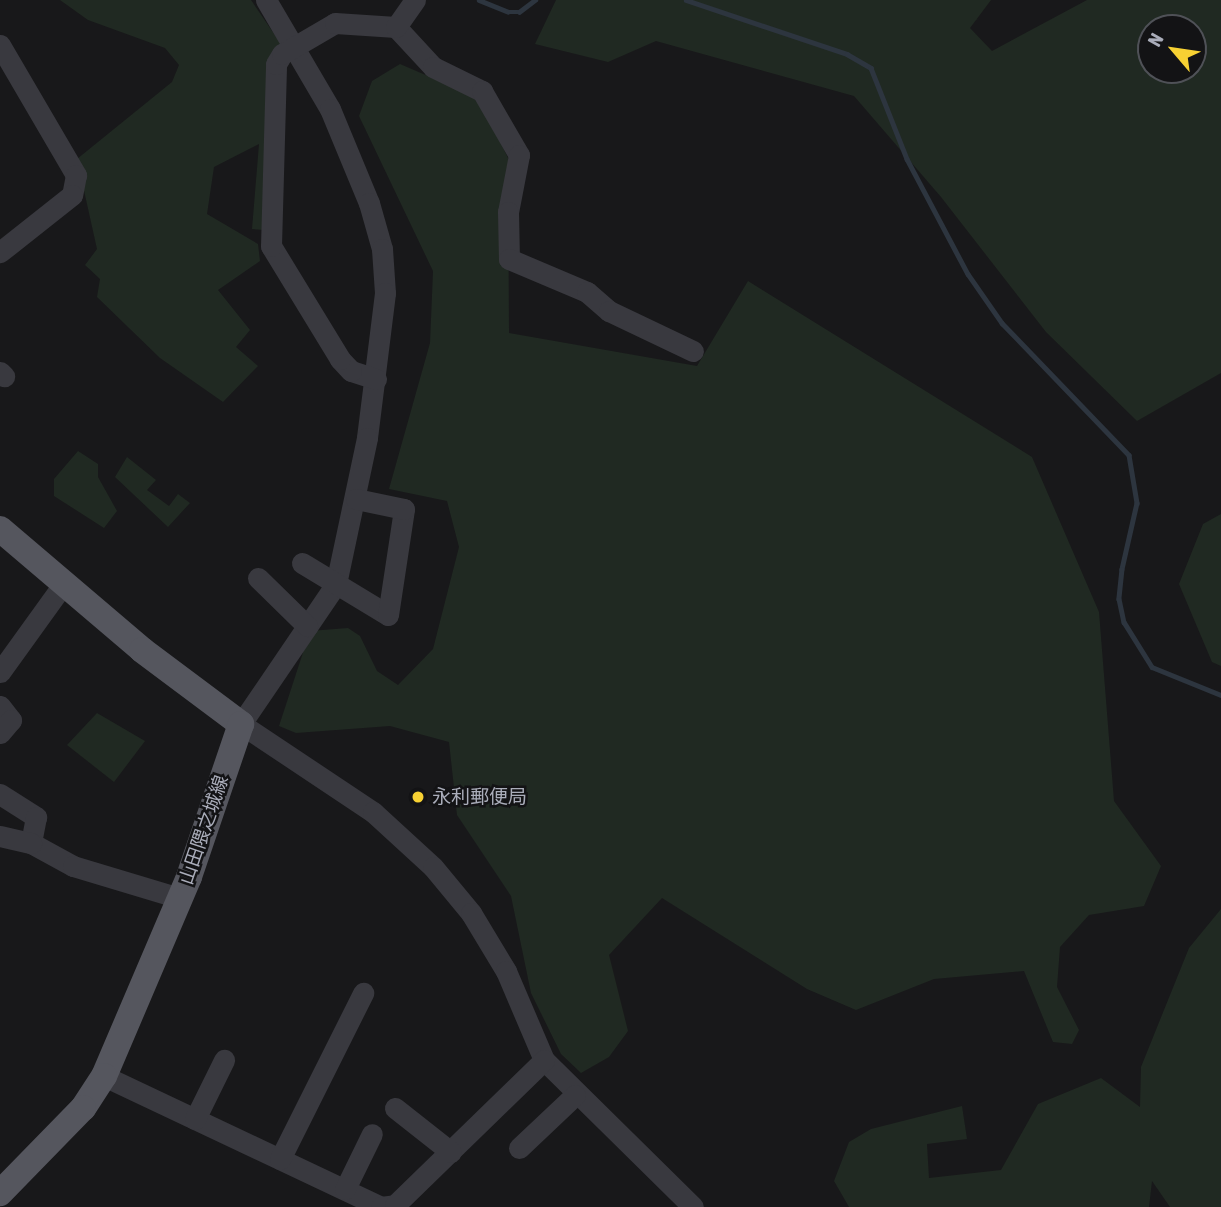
<!DOCTYPE html>
<meta charset="utf-8">
<style>
body{margin:0}
#map{position:relative;width:1221px;height:1207px;overflow:hidden;background:#18181a;font-family:"Asap Condensed","Noto Sans JP",sans-serif}
div>[style]{position:absolute}
[style*='--x']{left:calc(var(--x)*1px);top:calc(var(--y)*1px);width:calc(var(--w)*1px);rotate:calc(var(--a)*1deg)}
.green>*{inset:0;background:#202922}
.stream>*{height:4.5px;margin:-2.25px;padding:0 2.25px;transform-origin:2.25px;border-radius:2.25px;background:#2d353f}
.minor>*{height:21px;margin:-10.5px;padding:0 10.5px;transform-origin:10.5px;border-radius:10.5px;background:#39393f}
.major>*{height:26px;margin:-13px;padding:0 13px;transform-origin:13px;border-radius:13px;background:#55565e}
.dots>*{width:19px;height:19px;translate:-50% -50%;box-sizing:border-box;border:4px solid #131315;border-radius:50%}
span{translate:-50% -50%;white-space:nowrap;text-align:center;line-height:1.15;-webkit-text-stroke:5px #131315;paint-order:stroke}
.poi-label{font-size:19px;color:#aaadba}
.left{translate:0 -50%;text-align:left}
.street-label{font-size:19px;color:#aaadba}
.north{position:absolute;left:1137px;top:14px;width:70px;height:70px;box-sizing:border-box;background:#131315;border:2px solid #4f5157;border-radius:50%;rotate:299deg;font-size:19px;font-weight:700;line-height:28px;text-align:center;color:#aaadba}
.north::after{content:'';display:block;margin:auto;width:24px;height:32px;background:#f7d133;clip-path:polygon(50% 0,100% 100%,50% 72%,0 100%)}
</style>
<div id="map">
<div class="green">
<i style="clip-path:polygon(60px 0,251px 0,281px 44px,264px 230px,252px 229px,259px 144px,214px 167px,207px 214px,258px 244px,260px 261px,218px 290px,250px 330px,236px 347px,258px 366px,223px 402px,160px 358px,97px 297px,100px 279px,85px 265px,97px 249px,77px 159px,172px 82px,179px 65px,165px 48px,88px 20px)"></i>
<i style="clip-path:polygon(evenodd,556px 0,991px 0,970px 28px,992px 51px,1087px 0,1221px 0,1221px 373px,1137px 421px,1046px 332px,941px 197px,854px 96px,656px 41px,608px 62px,535px 44px,556px 0,1151px 28px,1193px 28px,1193px 70px,1151px 70px,1151px 28px)"></i>
<i style="clip-path:polygon(400px 64px,479px 98px,508px 158px,509px 333px,697px 366px,748px 281px,1032px 457px,1099px 612px,1114px 801px,1161px 866px,1144px 906px,1089px 915px,1060px 947px,1057px 987px,1079px 1030px,1072px 1044px,1053px 1042px,1024px 971px,934px 979px,856px 1010px,807px 989px,662px 898px,609px 955px,628px 1031px,609px 1057px,581px 1073px,561px 1054px,531px 993px,511px 896px,457px 815px,449px 742px,390px 726px,296px 733px,279px 726px,310px 631px,348px 628px,360px 636px,377px 671px,398px 685px,433px 649px,459px 547px,447px 501px,389px 489px,430px 343px,433px 271px,359px 116px,372px 81px)"></i>
<i style="clip-path:polygon(78px 451px,98px 464px,98px 477px,117px 511px,104px 528px,54px 496px,54px 479px)"></i>
<i style="clip-path:polygon(127px 457px,156px 480px,147px 490px,169px 506px,178px 494px,190px 503px,168px 527px,115px 477px)"></i>
<i style="clip-path:polygon(1221px 514px,1221px 666px,1212px 662px,1179px 584px,1203px 524px)"></i>
<i style="clip-path:polygon(97px 713px,145px 741px,114px 782px,67px 745px)"></i>
<i style="clip-path:polygon(1221px 909px,1221px 1207px,1170px 1207px,1152px 1181px,1149px 1207px,849px 1207px,834px 1181px,849px 1142px,871px 1129px,962px 1106px,967px 1139px,927px 1144px,929px 1178px,1001px 1170px,1038px 1104px,1101px 1078px,1140px 1107px,1141px 1067px,1189px 948px)"></i>
</div>
<div class="stream">
<i style="--x:479;--y:0;--w:31;--a:22"></i>
<i style="--x:508;--y:12;--w:11;--a:0"></i>
<i style="--x:519;--y:12;--w:20;--a:-37"></i>
<i style="--x:686;--y:0;--w:170;--a:18.5"></i>
<i style="--x:847;--y:54;--w:28;--a:30"></i>
<i style="--x:871;--y:68;--w:98;--a:68.4"></i>
<i style="--x:907;--y:159;--w:130;--a:62.1"></i>
<i style="--x:968;--y:274;--w:60;--a:55.2"></i>
<i style="--x:1002;--y:323;--w:183;--a:46.1"></i>
<i style="--x:1129;--y:455;--w:49;--a:80.5"></i>
<i style="--x:1137;--y:503;--w:68;--a:102.8"></i>
<i style="--x:1122;--y:569;--w:30;--a:96"></i>
<i style="--x:1119;--y:599;--w:24;--a:78"></i>
<i style="--x:1124;--y:622;--w:53;--a:58.1"></i>
<i style="--x:1152;--y:667;--w:74;--a:22.1"></i>
</div>
<div class="minor">
<i style="--x:266;--y:0;--w:126;--a:59.6"></i>
<i style="--x:330;--y:109;--w:102;--a:67.5"></i>
<i style="--x:369;--y:203;--w:48;--a:74.2"></i>
<i style="--x:382;--y:249;--w:44;--a:86.1"></i>
<i style="--x:385;--y:293;--w:146;--a:97.1"></i>
<i style="--x:367;--y:438;--w:149;--a:102"></i>
<i style="--x:336;--y:584;--w:169;--a:124.2"></i>
<i style="--x:241;--y:724;--w:159;--a:33.7"></i>
<i style="--x:373;--y:812;--w:81;--a:42.5"></i>
<i style="--x:433;--y:867;--w:60;--a:50.4"></i>
<i style="--x:471;--y:913;--w:68;--a:58.9"></i>
<i style="--x:506;--y:971;--w:97;--a:66.9"></i>
<i style="--x:544;--y:1060;--w:209;--a:44.6"></i>
<i style="--x:396;--y:27;--w:54;--a:47.2"></i>
<i style="--x:433;--y:67;--w:55;--a:26.1"></i>
<i style="--x:482;--y:91;--w:74;--a:60"></i>
<i style="--x:519;--y:155;--w:58;--a:100.9"></i>
<i style="--x:508;--y:212;--w:47;--a:88.8"></i>
<i style="--x:509;--y:259;--w:85;--a:22.9"></i>
<i style="--x:587;--y:292;--w:29;--a:41"></i>
<i style="--x:609;--y:311;--w:93;--a:25.5"></i>
<i style="--x:0;--y:45;--w:151;--a:59.7"></i>
<i style="--x:76;--y:175;--w:20;--a:101"></i>
<i style="--x:72;--y:195;--w:92;--a:141.6"></i>
<i style="--x:0;--y:372;--w:6;--a:45"></i>
<i style="--x:376;--y:379;--w:26;--a:-162"></i>
<i style="--x:351;--y:371;--w:16;--a:-133"></i>
<i style="--x:340;--y:359;--w:132;--a:-121.4"></i>
<i style="--x:271;--y:246;--w:182;--a:-88.4"></i>
<i style="--x:276;--y:64;--w:12;--a:-59"></i>
<i style="--x:282;--y:54;--w:61;--a:-30.3"></i>
<i style="--x:335;--y:23;--w:61;--a:3.8"></i>
<i style="--x:396;--y:27;--w:33;--a:-55"></i>
<i style="--x:302;--y:563;--w:100;--a:31.2"></i>
<i style="--x:388;--y:615;--w:107;--a:-81.4"></i>
<i style="--x:404;--y:509;--w:49;--a:-168.2"></i>
<i style="--x:258;--y:578;--w:69;--a:44.4"></i>
<i style="--x:0;--y:672;--w:111;--a:-54.2"></i>
<i style="--x:0;--y:706;--w:18;--a:52"></i>
<i style="--x:11;--y:720;--w:17;--a:130"></i>
<i style="--x:0;--y:794;--w:43;--a:32.6"></i>
<i style="--x:36;--y:817;--w:26;--a:101"></i>
<i style="--x:31;--y:843;--w:48;--a:28.7"></i>
<i style="--x:73;--y:866;--w:112;--a:16.7"></i>
<i style="--x:0;--y:836;--w:32;--a:13"></i>
<i style="--x:104;--y:1076;--w:306;--a:25.3"></i>
<i style="--x:381;--y:1207;--w:14;--a:-8"></i>
<i style="--x:395;--y:1205;--w:208;--a:-44.2"></i>
<i style="--x:395;--y:1108;--w:71;--a:38.2"></i>
<i style="--x:195;--y:1119;--w:66;--a:-63.8"></i>
<i style="--x:519;--y:1148;--w:77;--a:-43.4"></i>
<i style="--x:280;--y:1159;--w:186;--a:-63.4"></i>
<i style="--x:345;--y:1189;--w:61;--a:-63.9"></i>
</div>
<div class="major">
<i style="--x:0;--y:529;--w:187;--a:40.4"></i>
<i style="--x:142;--y:650;--w:124;--a:36.8"></i>
<i style="--x:241;--y:724;--w:162;--a:108.8"></i>
<i style="--x:189;--y:877;--w:216;--a:113.1"></i>
<i style="--x:104;--y:1076;--w:38;--a:123"></i>
<i style="--x:83;--y:1108;--w:119;--a:134.3"></i>
</div>
<div class="dots">
<i style="left:418px;top:797px;background:#f7d133"></i>
</div>
<div class="poi-label">
<span class="left" style="left:432px;top:797px">永利郵便局</span>
</div>
<div class="street-label">
<span style="left:204px;top:830px;rotate:-71deg">山田隈之城線</span>
</div>
<div class="north">N</div>
</div>
